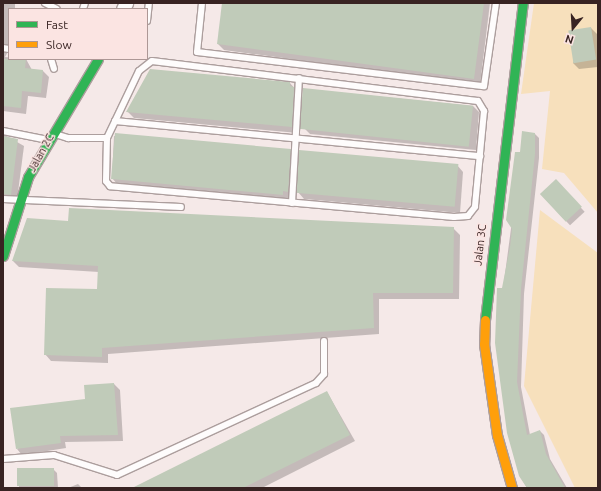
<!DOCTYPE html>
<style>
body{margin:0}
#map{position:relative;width:601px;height:491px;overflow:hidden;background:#f5e9e8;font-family:Ubuntu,sans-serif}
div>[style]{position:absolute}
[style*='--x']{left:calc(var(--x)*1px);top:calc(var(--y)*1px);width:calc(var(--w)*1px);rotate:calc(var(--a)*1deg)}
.green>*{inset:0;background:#f7e0bc}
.shadow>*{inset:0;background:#0003;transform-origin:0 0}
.building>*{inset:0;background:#c0cbb9;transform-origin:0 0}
.roads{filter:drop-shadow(1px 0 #ac9e9d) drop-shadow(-1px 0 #ac9e9d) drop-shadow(0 1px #ac9e9d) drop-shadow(0 -1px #ac9e9d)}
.lane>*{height:6px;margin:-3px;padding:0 3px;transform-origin:3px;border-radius:3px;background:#fefcfc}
.street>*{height:13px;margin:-6.5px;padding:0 6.5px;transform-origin:6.5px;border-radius:6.5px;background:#fefcfc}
.fast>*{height:9px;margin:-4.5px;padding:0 4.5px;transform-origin:4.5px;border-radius:4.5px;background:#30b455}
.slow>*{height:9px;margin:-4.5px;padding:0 4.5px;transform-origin:4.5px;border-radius:4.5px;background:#ff9f0a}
span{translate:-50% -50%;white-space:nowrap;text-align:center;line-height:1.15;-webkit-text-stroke:3px #fbe4e2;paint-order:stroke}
.street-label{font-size:11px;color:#382322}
.frame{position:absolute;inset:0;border:4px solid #382322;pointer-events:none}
.legend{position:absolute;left:8px;top:8px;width:140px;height:52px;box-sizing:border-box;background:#fbe4e2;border:1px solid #ad9795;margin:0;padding:5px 7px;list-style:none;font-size:12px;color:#382322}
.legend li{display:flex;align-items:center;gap:8px;height:20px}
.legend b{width:20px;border:1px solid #ad9795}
.north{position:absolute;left:553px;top:8px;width:40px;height:40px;-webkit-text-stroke:3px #fbe4e2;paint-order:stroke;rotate:198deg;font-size:11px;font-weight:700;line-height:16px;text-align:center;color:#382322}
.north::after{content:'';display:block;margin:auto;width:14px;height:18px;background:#382322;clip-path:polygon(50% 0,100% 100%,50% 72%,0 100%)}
</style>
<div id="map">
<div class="green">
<i style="clip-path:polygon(534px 3px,598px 3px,598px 213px,564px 173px,542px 169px,550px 91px,521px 94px)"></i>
<i style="clip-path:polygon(540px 210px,598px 253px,598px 488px,575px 488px,524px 386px)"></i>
</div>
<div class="shadow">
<i style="clip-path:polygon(3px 3px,15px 3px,15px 9px,9px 9px,9px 50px,5px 57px,26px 59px,32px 70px,43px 71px,49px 77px,46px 98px,28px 96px,26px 114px,3px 111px)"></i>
<i style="clip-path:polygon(223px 3px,490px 3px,480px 85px,224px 50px,218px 44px)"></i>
<i style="clip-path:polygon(591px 28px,597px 34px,598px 67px,579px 69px,573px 63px)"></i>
<i style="clip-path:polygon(290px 83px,296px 90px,298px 133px,134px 118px,128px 112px)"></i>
<i style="clip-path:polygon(304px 89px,473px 106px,479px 112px,476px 150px,310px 134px,304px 128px)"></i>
<i style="clip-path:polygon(3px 134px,24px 146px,17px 200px,3px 199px)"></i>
<i style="clip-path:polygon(535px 134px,539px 138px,539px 158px,524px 294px,521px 387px,530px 435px,540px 431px,544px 435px,550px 459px,567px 488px,527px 488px,520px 476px,503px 289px,521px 153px)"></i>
<i style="clip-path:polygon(114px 136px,290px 150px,296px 156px,294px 198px,289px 197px,289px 201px,118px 185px,112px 178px)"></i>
<i style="clip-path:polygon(457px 165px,463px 172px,460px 213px,304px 199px,298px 192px)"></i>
<i style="left:556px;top:181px;width:42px;height:20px;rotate:47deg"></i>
<i style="clip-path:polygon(69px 222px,453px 228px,460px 235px,459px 299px,379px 299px,379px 334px,108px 354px,108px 363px,51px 361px,45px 354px,98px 290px,99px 272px,19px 267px,13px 261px)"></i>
<i style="clip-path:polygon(114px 384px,120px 390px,123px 441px,65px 442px,66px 448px,22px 455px,17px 449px)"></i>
<i style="clip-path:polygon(327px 392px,355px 441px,262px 488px,134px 488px)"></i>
<i style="clip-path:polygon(53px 469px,57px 473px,58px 488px,19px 487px,18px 471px)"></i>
<i style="clip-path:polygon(78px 484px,82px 488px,68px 488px)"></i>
</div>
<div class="building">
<i style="clip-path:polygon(222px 3px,484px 3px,474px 79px,217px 44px)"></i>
<i style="left:591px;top:27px;width:33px;height:23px;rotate:81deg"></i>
<i style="clip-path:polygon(3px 59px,26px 59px,25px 68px,43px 70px,41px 93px,22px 91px,21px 108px,3px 106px)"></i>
<i style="clip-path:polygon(150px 69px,290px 82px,290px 86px,294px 87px,292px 127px,126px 112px)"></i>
<i style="left:303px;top:88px;width:171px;height:41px;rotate:6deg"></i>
<i style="clip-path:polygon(522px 131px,535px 133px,535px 154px,521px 289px,517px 382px,527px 435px,540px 430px,546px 454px,565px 488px,527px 488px,519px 476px,507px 433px,495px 343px,497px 288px,502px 288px,510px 247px,512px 229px,506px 220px,515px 152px,520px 152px)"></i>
<i style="clip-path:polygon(115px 133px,291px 149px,288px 192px,283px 191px,283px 195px,111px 179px)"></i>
<i style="clip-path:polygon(3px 136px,18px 139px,11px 195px,3px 194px)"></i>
<i style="left:299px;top:150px;width:160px;height:43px;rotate:5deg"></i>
<i style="left:556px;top:179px;width:38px;height:22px;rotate:47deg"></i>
<i style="clip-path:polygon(69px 208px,454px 227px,453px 293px,373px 293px,374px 328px,102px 348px,102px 357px,44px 355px,46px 288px,97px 289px,98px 266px,12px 261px,27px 218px,68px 221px)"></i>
<i style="clip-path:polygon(114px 383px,118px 435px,60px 436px,61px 443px,16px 449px,10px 408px,85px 399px,84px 385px)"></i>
<i style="clip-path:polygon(327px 391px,350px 435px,243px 488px,132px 488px)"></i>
<i style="left:54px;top:468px;width:18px;height:37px;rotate:90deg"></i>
</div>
<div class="roads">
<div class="lane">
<i style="--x:45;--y:3;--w:13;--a:27"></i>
<i style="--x:202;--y:3;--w:49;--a:95.8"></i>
<i style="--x:197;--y:52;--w:289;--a:6.8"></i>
<i style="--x:484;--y:86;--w:84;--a:-81.8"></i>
<i style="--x:83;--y:9;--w:6;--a:-72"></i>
<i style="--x:147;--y:21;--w:18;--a:-84"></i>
<i style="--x:3;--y:48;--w:6;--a:9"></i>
<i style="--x:51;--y:59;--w:10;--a:73"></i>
<i style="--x:152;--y:61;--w:328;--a:7"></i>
<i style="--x:478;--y:101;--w:12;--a:59"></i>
<i style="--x:484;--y:111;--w:96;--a:95.4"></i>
<i style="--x:475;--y:207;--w:11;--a:128"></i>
<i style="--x:468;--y:216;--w:14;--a:176"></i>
<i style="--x:454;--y:217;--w:345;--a:-174.9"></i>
<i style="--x:110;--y:186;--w:6;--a:-129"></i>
<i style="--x:106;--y:181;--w:43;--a:-88.7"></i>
<i style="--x:107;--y:138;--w:74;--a:-64.5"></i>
<i style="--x:139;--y:71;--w:16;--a:-38"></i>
<i style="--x:115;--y:121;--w:367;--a:5.5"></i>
<i style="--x:3;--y:131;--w:46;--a:11.3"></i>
<i style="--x:55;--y:134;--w:14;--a:17"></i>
<i style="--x:68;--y:138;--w:39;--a:0"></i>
<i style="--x:3;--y:199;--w:178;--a:2.6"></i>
<i style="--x:292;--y:203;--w:125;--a:-86.8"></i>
<i style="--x:3;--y:459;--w:51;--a:-4.5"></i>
<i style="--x:54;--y:455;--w:66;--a:17.6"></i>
<i style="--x:117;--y:475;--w:219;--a:-24.8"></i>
<i style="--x:316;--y:383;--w:12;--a:-48"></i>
<i style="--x:324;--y:374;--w:33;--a:-90"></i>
</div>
<div class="street">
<i style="--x:123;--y:9;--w:7;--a:-63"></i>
</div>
<div class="fast">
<i style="--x:3;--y:256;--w:83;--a:-72.4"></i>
<i style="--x:28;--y:177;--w:137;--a:-59.3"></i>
<i style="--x:485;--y:320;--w:319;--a:-83.2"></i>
</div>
<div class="slow">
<i style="--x:485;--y:320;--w:24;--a:92"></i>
<i style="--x:484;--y:344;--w:92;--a:81.9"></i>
<i style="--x:497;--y:435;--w:55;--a:74.2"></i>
</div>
</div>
<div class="street-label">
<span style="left:41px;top:153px;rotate:-61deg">Jalan 2C</span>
<span style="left:480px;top:245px;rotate:-83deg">Jalan 3C</span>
</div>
<div class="frame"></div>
<ul class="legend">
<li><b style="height:5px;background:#30b455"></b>Fast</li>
<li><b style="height:5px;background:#ff9f0a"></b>Slow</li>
</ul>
<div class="north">N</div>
</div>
